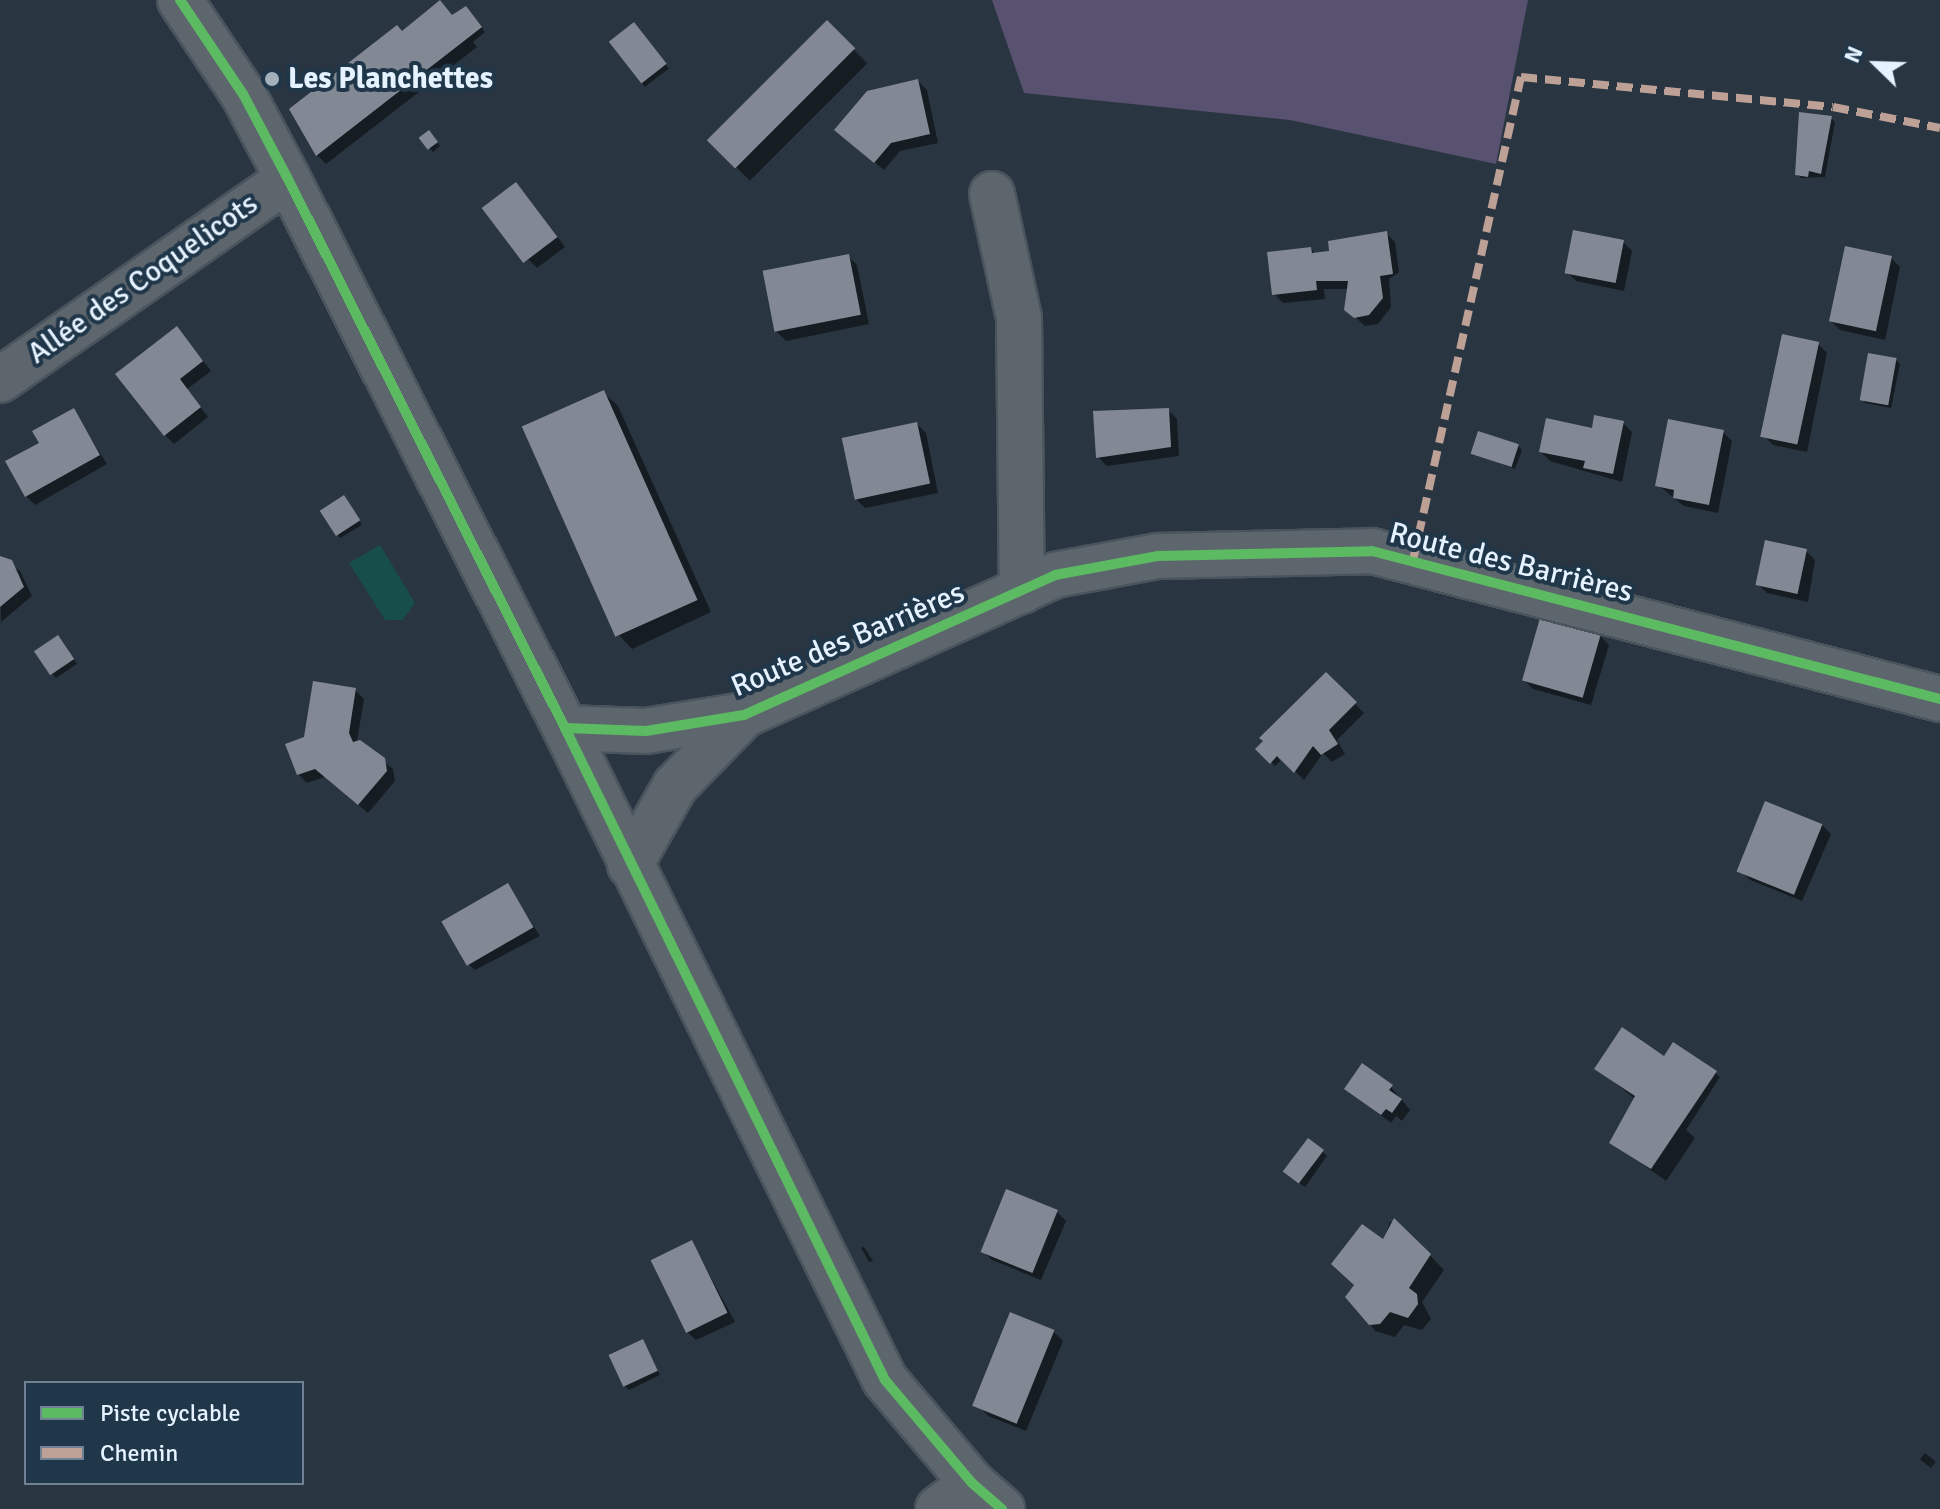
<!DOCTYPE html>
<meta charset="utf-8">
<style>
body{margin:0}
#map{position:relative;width:1940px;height:1509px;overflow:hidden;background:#293540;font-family:Signika,sans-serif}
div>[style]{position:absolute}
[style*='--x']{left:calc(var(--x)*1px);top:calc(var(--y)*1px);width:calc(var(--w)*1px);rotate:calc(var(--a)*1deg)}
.green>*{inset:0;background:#595170}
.water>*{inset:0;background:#174e4c}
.shadow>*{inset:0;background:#0007;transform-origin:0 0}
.building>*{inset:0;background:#838994;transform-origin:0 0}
.roads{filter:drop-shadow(2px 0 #49545d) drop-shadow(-2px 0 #49545d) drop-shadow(0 2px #49545d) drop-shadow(0 -2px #49545d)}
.minor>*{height:44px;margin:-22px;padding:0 22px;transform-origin:22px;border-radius:22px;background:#5d656d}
.quiet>*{height:8px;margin-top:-4px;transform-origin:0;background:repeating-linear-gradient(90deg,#bda197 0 16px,transparent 0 24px)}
.cycleway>*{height:10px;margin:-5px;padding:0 5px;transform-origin:5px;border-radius:5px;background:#5cba63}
.dots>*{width:22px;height:22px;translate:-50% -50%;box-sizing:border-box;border:4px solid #203649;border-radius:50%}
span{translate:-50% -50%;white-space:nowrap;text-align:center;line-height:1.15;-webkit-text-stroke:8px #203649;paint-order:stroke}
.poi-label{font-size:30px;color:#e5f2ff;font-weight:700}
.left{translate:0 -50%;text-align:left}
.street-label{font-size:30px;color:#e5f2ff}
.legend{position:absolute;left:24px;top:1381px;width:280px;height:104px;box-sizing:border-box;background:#203649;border:2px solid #6f8192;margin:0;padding:10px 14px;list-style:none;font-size:24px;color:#e5f2ff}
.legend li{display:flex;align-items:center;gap:16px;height:40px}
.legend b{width:40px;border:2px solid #6f8192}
.north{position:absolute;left:1836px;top:24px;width:80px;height:80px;-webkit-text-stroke:6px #203649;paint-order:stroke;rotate:293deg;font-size:22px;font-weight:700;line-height:32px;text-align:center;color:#e5f2ff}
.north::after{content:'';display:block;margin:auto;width:28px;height:36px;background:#e5f2ff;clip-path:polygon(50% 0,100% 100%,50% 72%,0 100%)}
</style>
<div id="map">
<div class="green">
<i style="clip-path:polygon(992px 0,1528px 0,1496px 164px,1290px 120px,1024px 93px)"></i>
</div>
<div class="water">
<i style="clip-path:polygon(380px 545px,415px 603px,403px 620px,385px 620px,349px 563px)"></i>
</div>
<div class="shadow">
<i style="clip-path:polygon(469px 12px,485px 32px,473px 42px,477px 47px,326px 164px,317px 155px,291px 109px)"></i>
<i style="left:827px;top:23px;width:57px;height:166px;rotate:45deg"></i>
<i style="left:638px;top:28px;width:51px;height:30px;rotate:53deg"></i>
<i style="clip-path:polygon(918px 81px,927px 90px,938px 143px,900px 151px,884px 170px,846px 139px)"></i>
<i style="clip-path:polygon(1831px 118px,1835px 122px,1825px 177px,1801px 178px,1797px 174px)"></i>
<i style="clip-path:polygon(433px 137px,440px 146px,433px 152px,421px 138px)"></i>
<i style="clip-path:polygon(525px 194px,565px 247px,537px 268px,528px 259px)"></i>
<i style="clip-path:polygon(1386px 233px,1395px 242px,1399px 272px,1389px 279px,1391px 307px,1378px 324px,1365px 326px,1346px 309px,1349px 289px,1324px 289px,1325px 299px,1283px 303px,1274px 294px,1311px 249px,1316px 254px,1331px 253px)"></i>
<i style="clip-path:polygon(1623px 242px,1632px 251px,1624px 291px,1576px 281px,1567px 272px)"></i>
<i style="clip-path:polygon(848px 256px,857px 265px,869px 324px,786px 341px,777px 332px)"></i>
<i style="clip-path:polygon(1891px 258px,1900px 267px,1885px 340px,1840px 330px,1831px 321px)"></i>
<i style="clip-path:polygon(185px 338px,211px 371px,187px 389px,208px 417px,174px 444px,165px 435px)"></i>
<i style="clip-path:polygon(1818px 344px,1827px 353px,1807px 452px,1773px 445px,1764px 436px)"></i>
<i style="clip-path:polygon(1896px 360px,1900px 364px,1891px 408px,1865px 403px,1861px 399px)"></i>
<i style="clip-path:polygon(604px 393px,618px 406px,711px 612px,632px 649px,619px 635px)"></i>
<i style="clip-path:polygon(73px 410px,107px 464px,35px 505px,26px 496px)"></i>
<i style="clip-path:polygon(1168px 410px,1177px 419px,1179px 456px,1107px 466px,1098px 457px)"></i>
<i style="clip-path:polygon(1623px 423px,1632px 432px,1622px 482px,1550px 461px,1541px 452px)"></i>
<i style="clip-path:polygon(917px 424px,926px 433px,938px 493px,865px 508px,856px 499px)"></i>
<i style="clip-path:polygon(1723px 432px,1732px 441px,1718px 513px,1684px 506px,1658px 485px)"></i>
<i style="clip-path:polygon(1518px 446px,1522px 450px,1515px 469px,1473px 453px)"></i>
<i style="clip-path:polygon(348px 502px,362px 525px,340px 538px,322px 511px)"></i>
<i style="clip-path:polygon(1806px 551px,1815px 560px,1808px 602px,1767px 593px,1758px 584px)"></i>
<i style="clip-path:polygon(0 558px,20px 571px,32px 596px,1px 622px)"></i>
<i style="clip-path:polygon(1600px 636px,1609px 645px,1591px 705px,1533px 689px,1524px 680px)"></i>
<i style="clip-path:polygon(62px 641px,77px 664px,56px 678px,52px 674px)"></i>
<i style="clip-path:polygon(1326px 675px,1364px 713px,1337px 740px,1345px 754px,1332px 762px,1323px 753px,1304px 780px,1274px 751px,1280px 761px,1275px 766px,1258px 749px)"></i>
<i style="clip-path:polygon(355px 690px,364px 699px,357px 741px,393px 769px,395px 781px,368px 813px,325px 777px,307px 783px,298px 774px,305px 738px)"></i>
<i style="clip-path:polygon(1822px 825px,1831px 834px,1802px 901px,1750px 880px,1741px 871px)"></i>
<i style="clip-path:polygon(508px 886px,540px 936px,475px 970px,466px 962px)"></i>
<i style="clip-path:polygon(1665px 1058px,1706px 1066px,1720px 1077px,1686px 1130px,1695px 1138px,1666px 1181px,1612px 1142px,1635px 1099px,1597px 1068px)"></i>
<i style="clip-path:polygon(1391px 1087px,1410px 1110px,1402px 1121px,1396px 1116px,1391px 1123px,1347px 1089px)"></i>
<i style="clip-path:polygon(1323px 1152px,1327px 1156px,1305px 1187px,1289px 1176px)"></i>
<i style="clip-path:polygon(1057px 1212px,1066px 1221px,1041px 1280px,992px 1260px,983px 1251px)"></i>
<i style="clip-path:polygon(1397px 1221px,1444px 1270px,1422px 1302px,1431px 1319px,1422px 1330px,1404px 1325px,1395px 1337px,1375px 1331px,1359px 1307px,1390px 1222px)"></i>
<i style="clip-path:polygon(692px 1243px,735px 1322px,696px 1340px,687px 1332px)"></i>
<i style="clip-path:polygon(864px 1247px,873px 1261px,869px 1262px,861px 1248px)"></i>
<i style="clip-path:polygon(1054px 1332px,1063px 1341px,1026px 1431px,988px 1416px,979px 1406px)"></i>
<i style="clip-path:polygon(642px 1341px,660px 1375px,629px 1390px,625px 1386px)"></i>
<i style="left:1925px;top:1453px;width:14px;height:8px;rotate:39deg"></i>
</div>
<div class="building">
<i style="clip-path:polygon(440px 0,452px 15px,466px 6px,482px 27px,316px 156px,289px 109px,397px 25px,402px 31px)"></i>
<i style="left:827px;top:20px;width:40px;height:170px;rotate:45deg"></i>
<i style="left:634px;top:22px;width:53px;height:32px;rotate:52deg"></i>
<i style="clip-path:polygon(918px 79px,930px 134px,891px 143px,874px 163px,834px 130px,867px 91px)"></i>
<i style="clip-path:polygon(1799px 112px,1832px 116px,1821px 174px,1809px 171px,1808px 177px,1795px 175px)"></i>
<i style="left:429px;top:130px;width:15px;height:13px;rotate:53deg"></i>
<i style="left:516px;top:182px;width:69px;height:43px;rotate:53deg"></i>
<i style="left:1573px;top:230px;width:52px;height:44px;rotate:11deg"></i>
<i style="clip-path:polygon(1387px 231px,1393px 274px,1380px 276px,1383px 298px,1369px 315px,1354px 318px,1344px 310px,1348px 281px,1316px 281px,1317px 290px,1272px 295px,1267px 252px,1311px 247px,1312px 253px,1329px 251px,1328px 241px)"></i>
<i style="left:1845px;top:246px;width:48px;height:77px;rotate:12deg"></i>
<i style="left:849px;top:254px;width:62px;height:88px;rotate:79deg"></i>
<i style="clip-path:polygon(177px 326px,203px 361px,180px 379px,201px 407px,164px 436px,115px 374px)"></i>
<i style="left:1782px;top:334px;width:38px;height:105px;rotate:12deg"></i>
<i style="left:1868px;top:353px;width:29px;height:48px;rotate:10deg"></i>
<i style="left:604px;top:390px;width:230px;height:90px;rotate:66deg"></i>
<i style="clip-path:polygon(74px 408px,100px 455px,25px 497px,5px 461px,39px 443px,32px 431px)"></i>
<i style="clip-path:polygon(1169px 408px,1171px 447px,1096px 458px,1093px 411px)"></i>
<i style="clip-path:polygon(1594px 415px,1624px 421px,1613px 474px,1583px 468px,1585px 461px,1539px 452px,1546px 418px,1592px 428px)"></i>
<i style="clip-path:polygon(1668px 419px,1724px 430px,1709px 505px,1673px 498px,1674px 490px,1655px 486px)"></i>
<i style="left:917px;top:422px;width:63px;height:77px;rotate:78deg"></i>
<i style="left:1478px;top:431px;width:43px;height:24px;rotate:18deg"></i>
<i style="left:344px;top:495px;width:30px;height:29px;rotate:57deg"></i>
<i style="left:1765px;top:540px;width:43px;height:46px;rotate:12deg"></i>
<i style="clip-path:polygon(0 556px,12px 560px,24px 587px,0 607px)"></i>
<i style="left:1540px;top:618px;width:63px;height:65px;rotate:16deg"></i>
<i style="left:58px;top:635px;width:29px;height:29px;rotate:56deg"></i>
<i style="clip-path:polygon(1326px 672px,1357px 702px,1329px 730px,1338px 744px,1321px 755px,1313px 746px,1294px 773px,1277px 756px,1270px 764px,1255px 749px,1263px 741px,1259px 738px)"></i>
<i style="clip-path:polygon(313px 681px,356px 688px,349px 733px,353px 742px,360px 740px,385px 758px,387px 771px,358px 805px,315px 769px,297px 775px,285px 744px,304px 737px)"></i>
<i style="left:1765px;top:801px;width:62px;height:76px;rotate:22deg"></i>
<i style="left:508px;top:883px;width:51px;height:77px;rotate:60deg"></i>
<i style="clip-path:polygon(1622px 1027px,1664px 1056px,1673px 1042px,1717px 1071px,1651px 1169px,1609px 1143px,1635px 1096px,1594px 1069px)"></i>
<i style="clip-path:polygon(1362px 1063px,1393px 1085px,1389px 1090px,1402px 1099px,1392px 1113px,1386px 1109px,1381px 1115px,1344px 1089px)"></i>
<i style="left:1308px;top:1138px;width:20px;height:42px;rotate:37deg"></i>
<i style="left:1006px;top:1189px;width:56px;height:68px;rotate:22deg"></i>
<i style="clip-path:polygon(1394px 1218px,1431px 1254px,1409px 1288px,1417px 1294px,1418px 1304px,1408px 1318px,1390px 1312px,1380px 1324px,1369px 1325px,1345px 1297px,1354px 1285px,1331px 1264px,1362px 1224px,1383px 1239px)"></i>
<i style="left:692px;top:1240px;width:81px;height:46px;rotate:64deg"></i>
<i style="left:1010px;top:1312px;width:48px;height:101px;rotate:22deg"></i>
<i style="left:643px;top:1339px;width:35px;height:38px;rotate:65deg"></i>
</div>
<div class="roads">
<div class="minor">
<i style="--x:180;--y:0;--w:113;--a:56.2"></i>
<i style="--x:243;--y:94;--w:96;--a:62.1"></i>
<i style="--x:288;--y:179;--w:615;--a:63.23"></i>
<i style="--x:565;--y:728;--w:726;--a:63.86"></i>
<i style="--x:885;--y:1380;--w:135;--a:49.8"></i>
<i style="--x:972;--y:1483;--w:40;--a:41"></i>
<i style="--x:992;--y:194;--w:127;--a:77.7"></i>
<i style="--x:1019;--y:318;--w:273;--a:89.4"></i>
<i style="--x:0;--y:380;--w:351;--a:-34.9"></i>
<i style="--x:565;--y:728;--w:81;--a:2.1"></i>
<i style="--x:646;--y:731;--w:99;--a:-9.3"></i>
<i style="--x:744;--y:715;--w:341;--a:-24.2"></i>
<i style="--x:1055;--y:575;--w:105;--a:-10.5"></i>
<i style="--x:1158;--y:556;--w:214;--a:-1.3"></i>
<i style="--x:1372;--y:551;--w:587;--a:14.6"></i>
<i style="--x:630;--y:865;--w:91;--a:-60.3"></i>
<i style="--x:675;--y:786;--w:99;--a:-45.8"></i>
<i style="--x:938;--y:1509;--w:43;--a:-37.4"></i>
</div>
</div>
<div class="quiet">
<i style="--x:1413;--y:560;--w:495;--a:-77.4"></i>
<i style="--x:1521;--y:77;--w:313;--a:5.5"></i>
<i style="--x:1833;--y:107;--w:109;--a:11.1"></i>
</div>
<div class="cycleway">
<i style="--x:180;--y:0;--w:113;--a:56.2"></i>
<i style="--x:243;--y:94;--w:96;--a:62.1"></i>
<i style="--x:288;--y:179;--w:615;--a:63.23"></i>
<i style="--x:565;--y:728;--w:726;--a:63.86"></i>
<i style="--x:885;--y:1380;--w:135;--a:49.8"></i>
<i style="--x:972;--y:1483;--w:40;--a:41"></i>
<i style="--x:565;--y:728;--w:81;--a:2.1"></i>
<i style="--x:646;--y:731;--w:99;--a:-9.3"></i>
<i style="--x:744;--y:715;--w:341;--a:-24.2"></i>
<i style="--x:1055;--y:575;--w:105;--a:-10.5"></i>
<i style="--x:1158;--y:556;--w:214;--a:-1.3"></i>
<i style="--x:1372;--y:551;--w:587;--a:14.6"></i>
</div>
<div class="dots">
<i style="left:272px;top:79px;background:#a3b0bc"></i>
</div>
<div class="poi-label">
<span class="left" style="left:288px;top:79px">Les Planchettes</span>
</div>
<div class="street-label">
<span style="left:143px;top:279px;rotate:-35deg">Allée des Coquelicots</span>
<span style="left:1511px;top:563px;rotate:14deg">Route des Barrières</span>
<span style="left:848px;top:640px;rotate:-23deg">Route des Barrières</span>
</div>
<ul class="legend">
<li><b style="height:10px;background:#5cba63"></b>Piste cyclable</li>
<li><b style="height:10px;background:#bda197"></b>Chemin</li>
</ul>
<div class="north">N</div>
</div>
